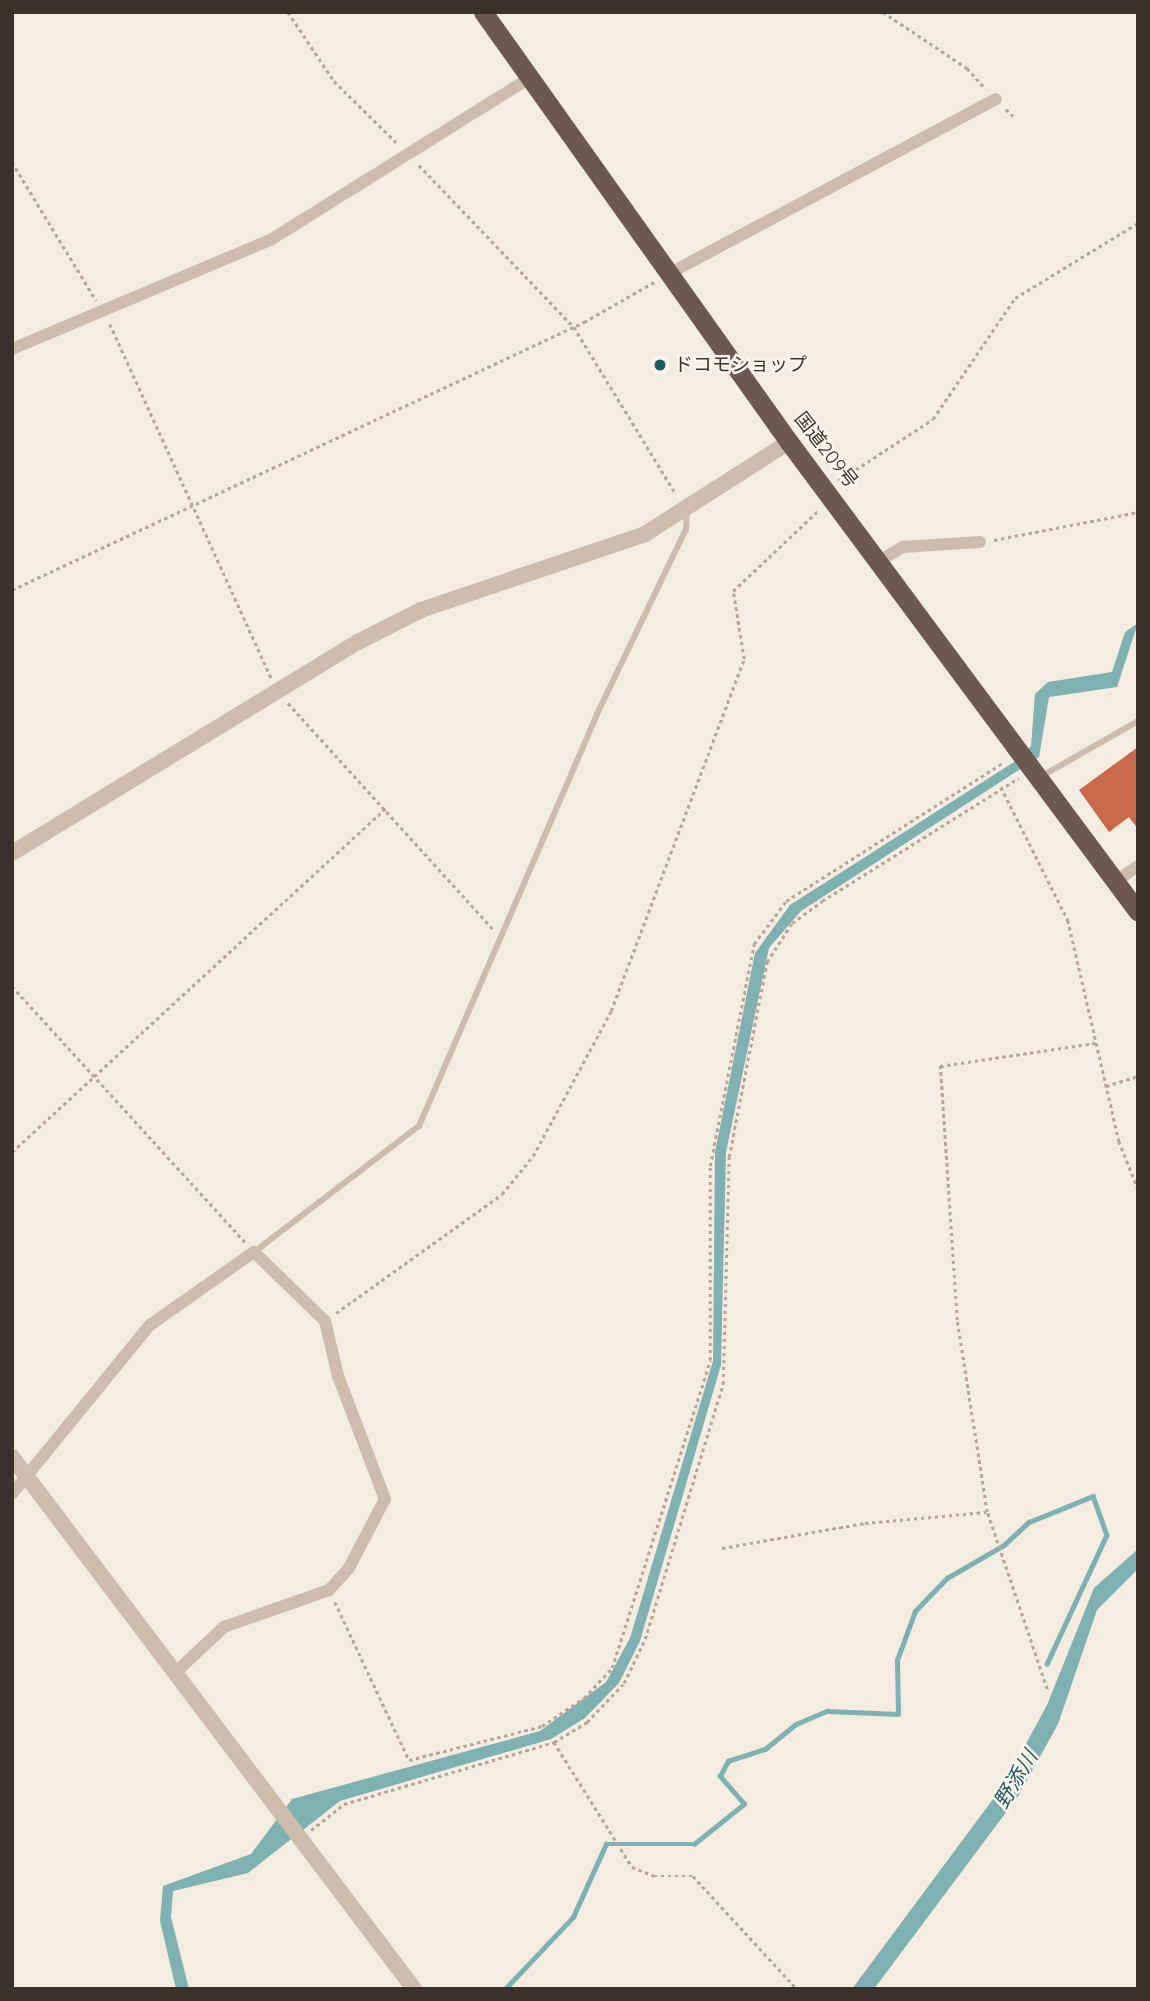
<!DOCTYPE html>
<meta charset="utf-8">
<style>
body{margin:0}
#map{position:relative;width:1150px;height:2001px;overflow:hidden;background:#f4ebe1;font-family:Quicksand,"Noto Sans JP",sans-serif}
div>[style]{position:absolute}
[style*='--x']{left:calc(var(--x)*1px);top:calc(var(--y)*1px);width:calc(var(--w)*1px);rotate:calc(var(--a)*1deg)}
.water>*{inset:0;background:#7fb0b2}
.stream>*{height:4.5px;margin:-2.25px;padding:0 2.25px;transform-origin:2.25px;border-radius:2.25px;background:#7fb0b2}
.building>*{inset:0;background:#c8694b}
.path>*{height:2.5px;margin-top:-1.25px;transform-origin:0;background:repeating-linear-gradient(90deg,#b9a596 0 3.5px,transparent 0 7px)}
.service>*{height:6px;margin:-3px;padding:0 3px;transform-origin:3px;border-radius:3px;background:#cdbbac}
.minor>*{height:12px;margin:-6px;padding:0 6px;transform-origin:6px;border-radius:6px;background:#cdbbac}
.tertiary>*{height:16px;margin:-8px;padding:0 8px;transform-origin:8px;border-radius:8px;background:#cdbbac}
.trunk>*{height:19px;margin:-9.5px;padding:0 9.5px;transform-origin:9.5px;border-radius:9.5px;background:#6c584f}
.dots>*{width:19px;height:19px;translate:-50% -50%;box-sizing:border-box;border:4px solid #fbf5ee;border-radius:50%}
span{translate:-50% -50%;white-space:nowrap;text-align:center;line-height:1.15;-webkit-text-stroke:5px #fbf5ee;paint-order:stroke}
.poi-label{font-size:19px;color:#3b302b}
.left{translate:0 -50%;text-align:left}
.street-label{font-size:19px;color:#3b302b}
.water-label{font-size:21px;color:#1f5a5e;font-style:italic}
.frame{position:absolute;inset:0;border:14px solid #3b302b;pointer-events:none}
</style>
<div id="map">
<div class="water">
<i style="clip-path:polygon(1138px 623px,1117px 687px,1049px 697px,1039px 757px,801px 911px,769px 948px,726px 1152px,721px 1365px,640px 1641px,619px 1683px,585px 1718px,551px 1739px,340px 1801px,248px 1873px,173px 1891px,171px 1917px,189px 1989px,176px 1989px,160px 1921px,163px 1886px,251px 1854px,292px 1799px,540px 1731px,606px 1682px,630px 1638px,713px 1361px,715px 1152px,755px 953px,790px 905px,1014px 762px,1031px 746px,1035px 694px,1048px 682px,1112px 672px,1125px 632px)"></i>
<i style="clip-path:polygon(1138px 1549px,1138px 1569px,1097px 1610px,1058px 1724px,1019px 1795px,874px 1989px,852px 1989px,1005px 1783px,1047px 1705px,1094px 1588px)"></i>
</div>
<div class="stream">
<i style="--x:505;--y:1989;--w:99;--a:-46.6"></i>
<i style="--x:573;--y:1917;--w:80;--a:-65.7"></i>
<i style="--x:606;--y:1844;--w:88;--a:0"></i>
<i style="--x:694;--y:1844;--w:64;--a:-38.7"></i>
<i style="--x:744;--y:1804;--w:37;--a:-131"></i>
<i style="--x:720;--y:1776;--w:17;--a:-62"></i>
<i style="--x:728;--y:1761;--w:39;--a:-18"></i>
<i style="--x:765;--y:1749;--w:40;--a:-39"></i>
<i style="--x:796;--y:1724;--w:34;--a:-23"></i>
<i style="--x:827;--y:1711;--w:71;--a:2.4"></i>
<i style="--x:898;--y:1714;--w:54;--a:-91.1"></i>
<i style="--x:897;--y:1660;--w:52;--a:-69.8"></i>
<i style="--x:915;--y:1611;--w:46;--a:-45.9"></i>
<i style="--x:947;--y:1578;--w:66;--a:-30.1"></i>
<i style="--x:1004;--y:1545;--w:34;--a:-43"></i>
<i style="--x:1029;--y:1522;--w:69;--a:-22.1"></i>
<i style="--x:1093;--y:1496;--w:41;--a:70.3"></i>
<i style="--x:1107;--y:1535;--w:142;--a:114.9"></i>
</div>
<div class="building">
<i style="clip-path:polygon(1138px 747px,1138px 829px,1129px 817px,1109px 832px,1079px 790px)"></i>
</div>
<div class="path">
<i style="--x:288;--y:12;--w:83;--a:56.3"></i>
<i style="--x:334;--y:81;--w:88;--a:44.5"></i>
<i style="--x:883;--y:12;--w:101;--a:33.7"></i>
<i style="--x:967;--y:68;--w:28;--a:48"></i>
<i style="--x:1006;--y:109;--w:10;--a:45"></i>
<i style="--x:12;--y:162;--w:162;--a:58.7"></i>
<i style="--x:419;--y:165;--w:224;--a:46.3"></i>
<i style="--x:574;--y:327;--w:196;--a:58.6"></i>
<i style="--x:110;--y:324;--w:389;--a:65.5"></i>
<i style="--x:838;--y:481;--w:113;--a:-33.1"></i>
<i style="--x:933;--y:419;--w:146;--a:-55.9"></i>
<i style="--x:1015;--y:298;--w:144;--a:-31.4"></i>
<i style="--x:994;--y:540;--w:147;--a:-11"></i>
<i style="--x:12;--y:590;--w:632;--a:-25.1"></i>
<i style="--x:584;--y:322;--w:81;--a:-29.7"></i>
<i style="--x:288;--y:703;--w:305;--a:47.8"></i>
<i style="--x:1001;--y:787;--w:149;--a:63.3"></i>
<i style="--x:1068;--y:920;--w:227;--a:77"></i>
<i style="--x:1119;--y:1141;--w:52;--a:68.4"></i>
<i style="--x:12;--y:986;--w:346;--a:47.7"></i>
<i style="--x:1106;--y:1086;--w:34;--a:-17"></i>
<i style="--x:12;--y:1152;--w:508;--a:-42.61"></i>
<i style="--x:336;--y:1313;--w:204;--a:-35.6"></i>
<i style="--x:502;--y:1194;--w:49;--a:-50.8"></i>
<i style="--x:533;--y:1156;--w:165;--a:-61.7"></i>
<i style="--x:611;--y:1011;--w:376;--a:-69.3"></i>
<i style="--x:744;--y:659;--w:69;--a:-99.2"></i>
<i style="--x:733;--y:591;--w:117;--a:-43.3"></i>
<i style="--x:722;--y:1548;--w:145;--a:-9.9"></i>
<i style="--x:865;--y:1523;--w:122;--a:-5.2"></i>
<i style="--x:335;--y:1602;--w:174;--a:64.9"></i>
<i style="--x:409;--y:1760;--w:137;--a:-14.3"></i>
<i style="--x:542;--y:1726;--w:50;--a:-33.7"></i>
<i style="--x:584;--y:1698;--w:41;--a:-47"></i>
<i style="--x:612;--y:1668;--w:323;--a:-72.3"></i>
<i style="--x:710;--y:1360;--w:194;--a:-90"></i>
<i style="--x:710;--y:1166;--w:226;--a:-78.8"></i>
<i style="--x:754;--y:944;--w:54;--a:-53.3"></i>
<i style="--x:786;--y:901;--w:259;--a:-32.5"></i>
<i style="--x:1047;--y:1689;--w:187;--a:-108.7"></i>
<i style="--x:987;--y:1512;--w:194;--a:-98.9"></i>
<i style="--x:957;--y:1320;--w:255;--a:-93.8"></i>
<i style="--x:940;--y:1066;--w:157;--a:-8.4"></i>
<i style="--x:554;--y:1742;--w:147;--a:58"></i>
<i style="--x:632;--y:1867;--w:24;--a:22"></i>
<i style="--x:654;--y:1876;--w:39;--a:0"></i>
<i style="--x:693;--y:1876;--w:154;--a:47.4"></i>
<i style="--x:311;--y:1830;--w:42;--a:-38.2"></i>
<i style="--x:344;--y:1804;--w:219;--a:-16.4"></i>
<i style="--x:554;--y:1742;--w:39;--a:-31"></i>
<i style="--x:587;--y:1722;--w:54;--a:-46.5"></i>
<i style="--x:624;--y:1683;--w:49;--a:-64.5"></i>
<i style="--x:645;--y:1639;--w:267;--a:-73"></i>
<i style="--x:723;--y:1384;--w:227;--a:-88.5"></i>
<i style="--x:729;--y:1157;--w:199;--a:-79"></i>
<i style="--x:767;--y:962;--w:46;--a:-57.3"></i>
<i style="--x:792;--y:923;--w:37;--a:-36"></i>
<i style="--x:822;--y:901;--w:232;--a:-32"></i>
</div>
<div class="service">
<i style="--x:1042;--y:776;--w:111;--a:-29.8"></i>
<i style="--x:254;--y:1252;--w:208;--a:-37.4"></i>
<i style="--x:419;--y:1126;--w:449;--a:-66.6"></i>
<i style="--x:597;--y:714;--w:205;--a:-64.3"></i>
<i style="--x:686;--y:529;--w:17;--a:-87"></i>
</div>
<div class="minor">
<i style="--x:672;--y:272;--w:367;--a:-28.1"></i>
<i style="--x:12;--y:349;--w:282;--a:-22.9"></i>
<i style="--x:272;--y:239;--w:304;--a:-32"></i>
<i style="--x:881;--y:560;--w:26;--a:-31"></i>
<i style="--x:903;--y:547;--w:77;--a:-3.7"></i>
<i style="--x:1115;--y:882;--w:28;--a:-35"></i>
<i style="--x:12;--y:1494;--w:218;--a:-50.8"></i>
<i style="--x:150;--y:1325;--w:127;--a:-35.1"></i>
<i style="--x:254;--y:1252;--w:99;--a:44.2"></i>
<i style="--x:325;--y:1321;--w:57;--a:76.7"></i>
<i style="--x:338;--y:1376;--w:132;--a:69.1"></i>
<i style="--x:385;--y:1499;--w:78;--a:117.6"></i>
<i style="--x:349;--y:1568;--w:30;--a:132"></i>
<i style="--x:329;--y:1590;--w:111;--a:160.6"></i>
<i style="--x:224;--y:1627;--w:63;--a:136.9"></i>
</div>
<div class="tertiary">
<i style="--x:12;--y:853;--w:405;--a:-31.4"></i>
<i style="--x:358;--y:642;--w:71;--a:-26.9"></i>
<i style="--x:421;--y:610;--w:237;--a:-18.7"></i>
<i style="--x:645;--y:534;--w:171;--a:-32.6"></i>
<i style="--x:12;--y:1457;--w:667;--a:52.92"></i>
</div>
<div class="trunk">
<i style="--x:483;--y:12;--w:528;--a:54.56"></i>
<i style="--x:789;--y:442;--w:585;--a:53.4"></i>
</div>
<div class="dots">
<i style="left:660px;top:365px;background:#1f5a5e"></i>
</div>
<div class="poi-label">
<span class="left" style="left:674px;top:365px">ドコモショップ</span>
</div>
<div class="street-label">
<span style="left:826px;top:450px;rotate:52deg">国道209号</span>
</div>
<div class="water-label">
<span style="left:1015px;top:1779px;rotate:-59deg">野添川</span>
</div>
<div class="frame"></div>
</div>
